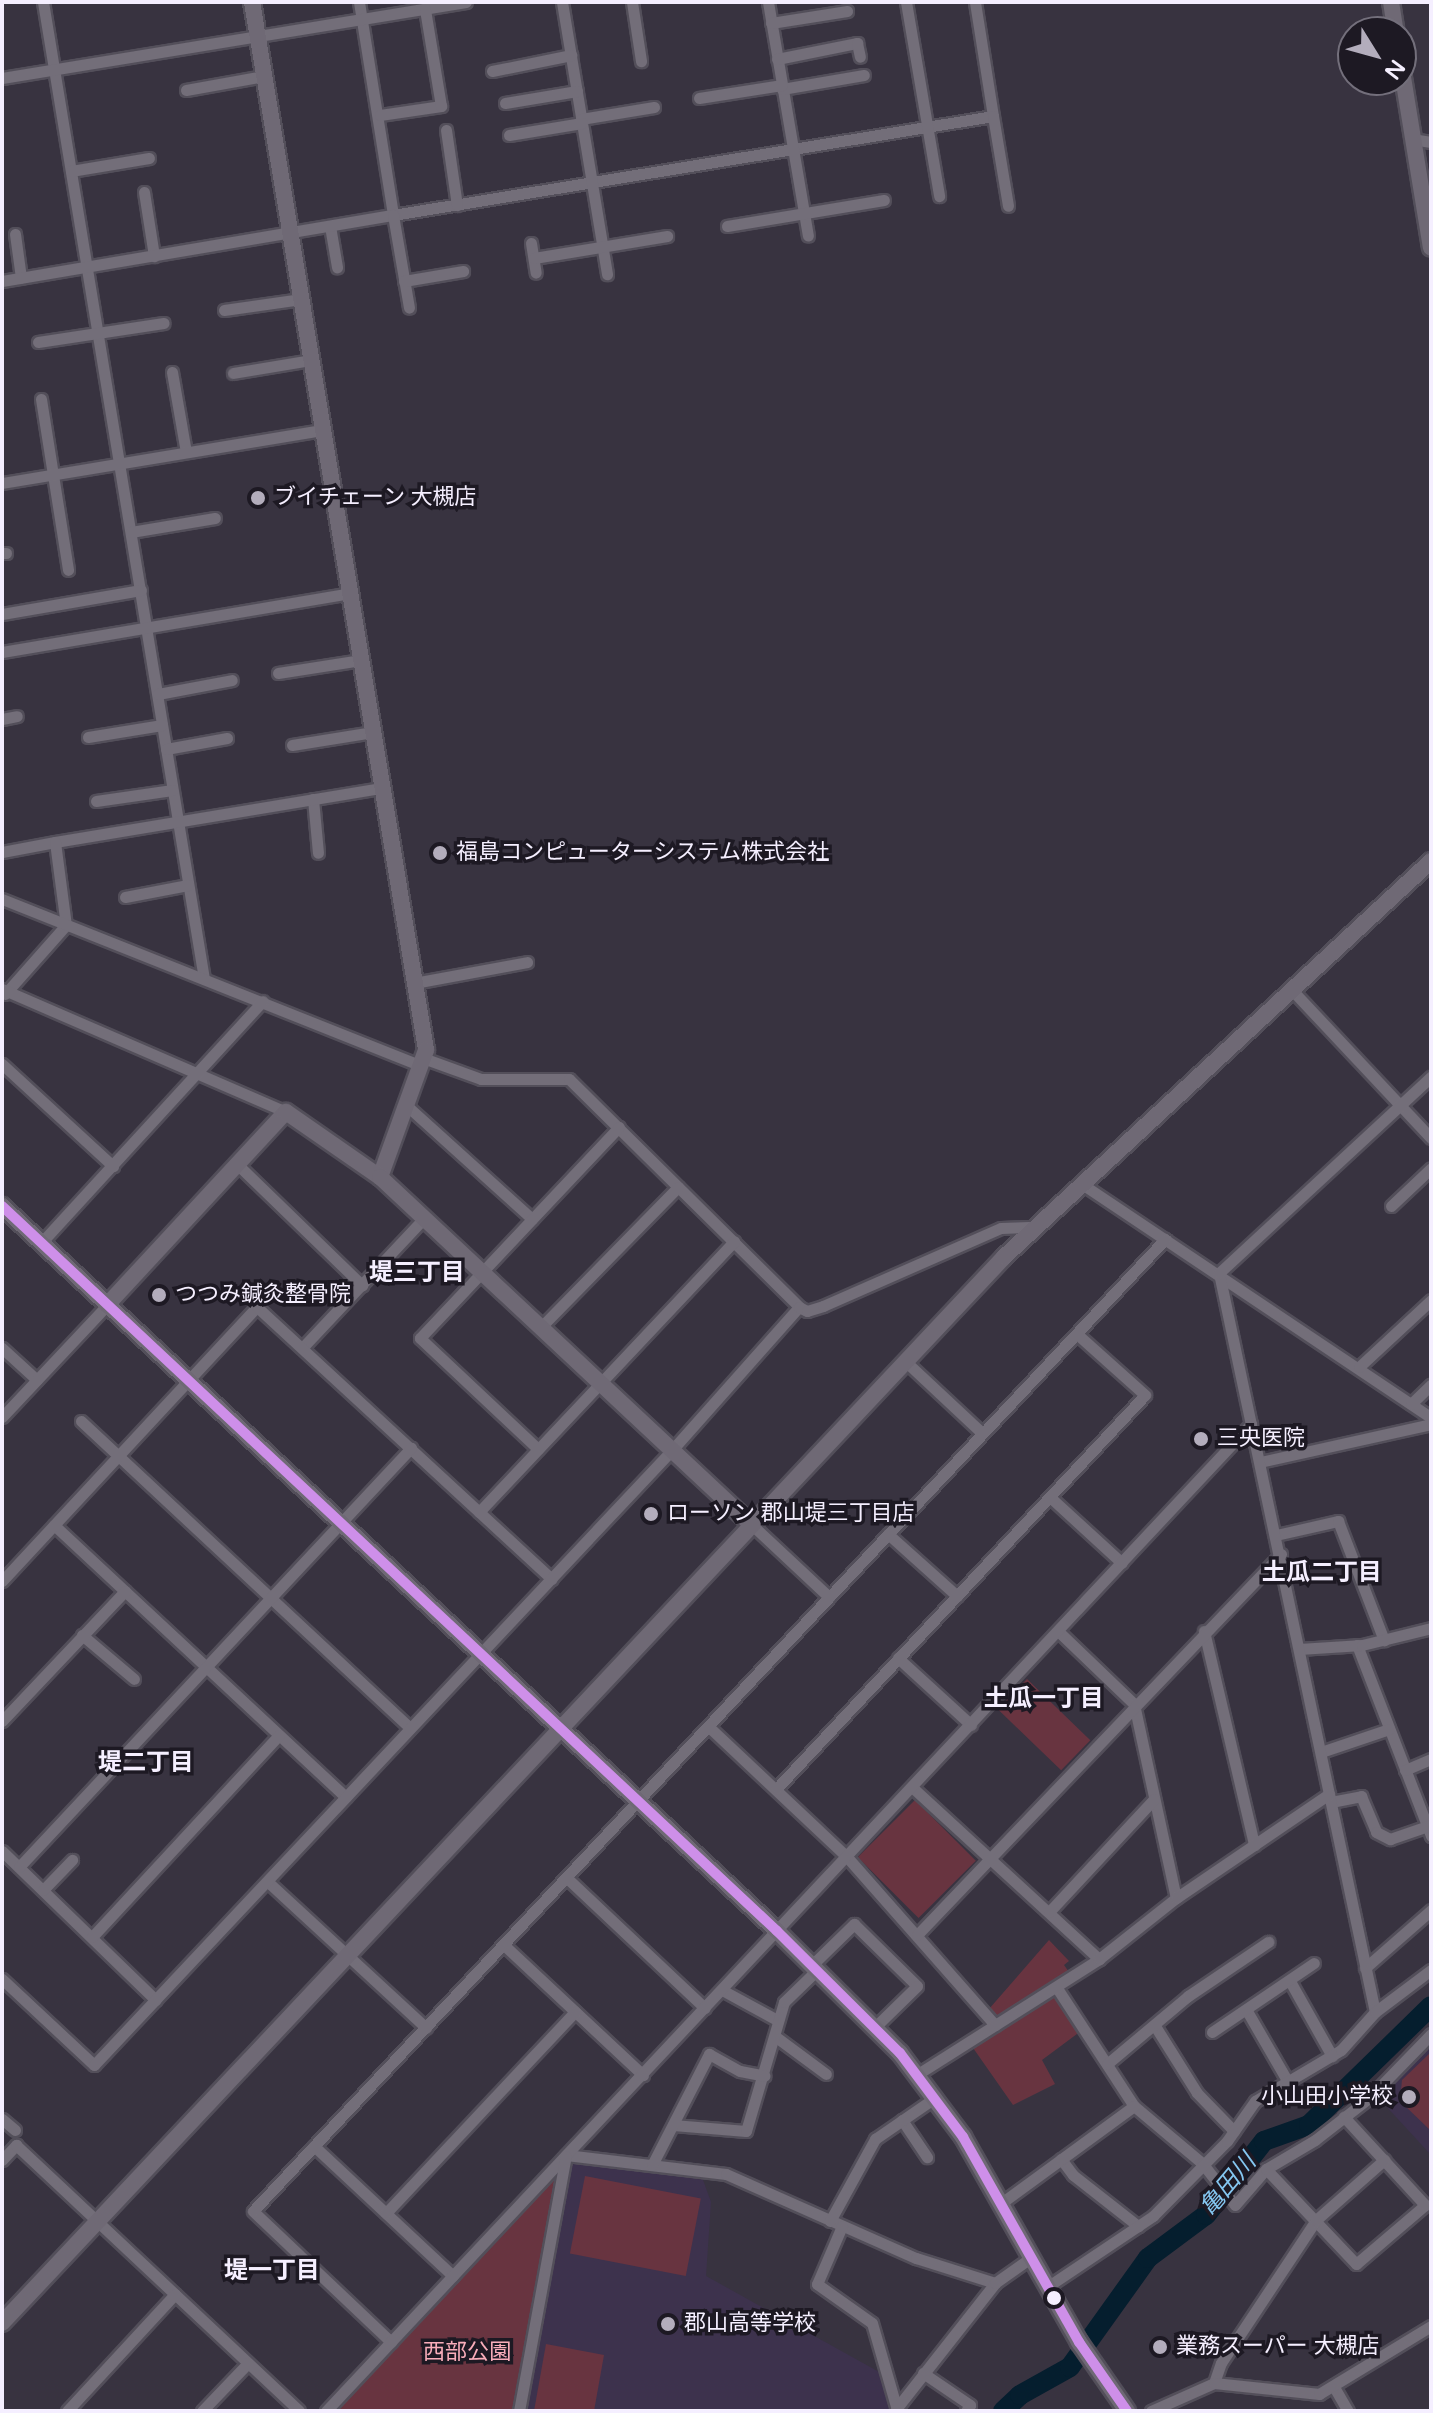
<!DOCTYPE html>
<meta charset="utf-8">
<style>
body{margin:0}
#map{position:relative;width:1433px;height:2413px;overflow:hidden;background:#383340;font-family:"Varela Round","Noto Sans JP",sans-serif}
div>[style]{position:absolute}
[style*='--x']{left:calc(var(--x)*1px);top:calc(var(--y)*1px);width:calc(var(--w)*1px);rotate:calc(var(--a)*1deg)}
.built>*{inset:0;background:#3d324d}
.green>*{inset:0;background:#683440;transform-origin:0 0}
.river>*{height:20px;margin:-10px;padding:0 10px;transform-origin:10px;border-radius:10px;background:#051e2e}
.roads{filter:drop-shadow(2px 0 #534f5a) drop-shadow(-2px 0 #534f5a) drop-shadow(0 2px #534f5a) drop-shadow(0 -2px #534f5a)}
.street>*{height:11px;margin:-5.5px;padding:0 5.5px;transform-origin:5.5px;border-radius:5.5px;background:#736e79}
.secondary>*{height:16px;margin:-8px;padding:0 8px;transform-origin:8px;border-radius:8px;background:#6f6975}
.bus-1>*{height:10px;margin:-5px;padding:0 5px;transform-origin:5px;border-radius:5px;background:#ce8fe9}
.dots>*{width:22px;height:22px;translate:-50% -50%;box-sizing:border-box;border:4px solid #1d1923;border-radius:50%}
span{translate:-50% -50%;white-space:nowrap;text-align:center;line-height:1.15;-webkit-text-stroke:7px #1d1923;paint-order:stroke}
.poi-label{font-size:22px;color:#f5efff}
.left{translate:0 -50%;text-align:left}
.right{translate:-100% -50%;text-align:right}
.park-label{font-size:22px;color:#f9adba}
.neighbourhood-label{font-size:24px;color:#f5efff;font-weight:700}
.water-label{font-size:24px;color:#85c7f1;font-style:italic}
.frame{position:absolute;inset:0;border:4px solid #f5efff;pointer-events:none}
.north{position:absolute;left:1337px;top:16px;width:80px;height:80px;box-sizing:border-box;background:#1d1923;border:2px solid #736f7b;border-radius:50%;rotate:127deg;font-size:22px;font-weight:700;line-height:32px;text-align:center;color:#f5efff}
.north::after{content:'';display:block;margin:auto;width:28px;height:36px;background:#b3adbc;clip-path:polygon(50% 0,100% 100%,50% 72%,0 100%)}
</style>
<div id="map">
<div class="built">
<i style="clip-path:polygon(1431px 2045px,1431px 2155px,1385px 2105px,1388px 2088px)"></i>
<i style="clip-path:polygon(577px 2163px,702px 2177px,711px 2202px,706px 2276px,881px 2373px,891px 2411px,526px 2411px,572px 2165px)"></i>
</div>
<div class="green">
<i style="left:1027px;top:1679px;width:88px;height:42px;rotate:44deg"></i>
<i style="left:915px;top:1800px;width:86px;height:81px;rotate:45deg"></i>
<i style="clip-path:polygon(1049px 1940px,1069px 1961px,1064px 1965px,1069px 1972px,996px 2017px,989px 2009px)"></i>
<i style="clip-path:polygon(1054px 1996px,1081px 2031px,1042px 2060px,1055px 2084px,1013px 2105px,971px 2045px)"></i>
<i style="clip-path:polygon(1431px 2052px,1431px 2131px,1400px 2101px,1402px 2080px)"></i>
<i style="clip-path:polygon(557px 2175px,514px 2411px,334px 2411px)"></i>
<i style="left:585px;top:2176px;width:118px;height:79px;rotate:11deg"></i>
<i style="clip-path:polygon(546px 2344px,604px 2355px,594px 2411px,534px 2411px)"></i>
</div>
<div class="river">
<i style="--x:1003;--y:2411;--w:23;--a:-43"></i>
<i style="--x:1020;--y:2395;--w:57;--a:-29.2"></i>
<i style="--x:1070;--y:2367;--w:134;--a:-54.4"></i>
<i style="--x:1148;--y:2258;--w:72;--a:-36.6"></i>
<i style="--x:1206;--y:2215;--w:94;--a:-51.9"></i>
<i style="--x:1264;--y:2141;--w:48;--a:-19.6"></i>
<i style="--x:1309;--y:2125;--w:170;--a:-44.3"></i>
</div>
<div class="roads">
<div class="street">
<i style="--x:43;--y:2;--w:990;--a:80.64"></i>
<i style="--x:359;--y:2;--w:216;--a:80.9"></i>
<i style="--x:393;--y:215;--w:608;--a:-9.37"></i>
<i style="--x:993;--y:116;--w:115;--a:-99"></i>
<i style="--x:562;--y:2;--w:276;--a:80.6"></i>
<i style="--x:632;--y:2;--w:60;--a:81.3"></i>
<i style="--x:768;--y:2;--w:237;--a:80.3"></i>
<i style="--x:906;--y:2;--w:197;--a:80.3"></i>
<i style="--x:771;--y:23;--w:77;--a:-9"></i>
<i style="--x:777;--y:59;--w:82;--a:-11.3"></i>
<i style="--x:857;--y:43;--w:14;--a:78"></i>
<i style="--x:492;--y:71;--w:81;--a:-11.4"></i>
<i style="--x:2;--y:78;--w:470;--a:-9.3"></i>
<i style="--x:782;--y:89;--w:83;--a:-9.7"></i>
<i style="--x:186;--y:90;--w:79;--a:-10.2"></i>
<i style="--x:699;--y:98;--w:84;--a:-8.9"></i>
<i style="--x:505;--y:103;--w:73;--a:-9.5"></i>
<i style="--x:380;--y:115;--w:62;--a:-8.4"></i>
<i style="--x:441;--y:106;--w:98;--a:-99.4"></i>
<i style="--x:993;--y:116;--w:91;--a:80.5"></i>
<i style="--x:581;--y:119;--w:74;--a:-9.3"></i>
<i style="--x:446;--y:130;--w:76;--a:81.7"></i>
<i style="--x:509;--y:135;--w:74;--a:-9.3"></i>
<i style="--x:1412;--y:139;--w:19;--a:9"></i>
<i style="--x:71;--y:171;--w:79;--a:-9.5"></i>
<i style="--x:144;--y:192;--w:65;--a:81.1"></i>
<i style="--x:330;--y:226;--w:42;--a:80.3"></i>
<i style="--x:727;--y:226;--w:159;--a:-9.4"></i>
<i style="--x:15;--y:234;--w:44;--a:82.2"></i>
<i style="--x:531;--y:243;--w:30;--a:81"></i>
<i style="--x:534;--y:258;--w:135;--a:-9.4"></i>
<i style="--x:2;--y:281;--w:397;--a:-9.6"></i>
<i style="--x:393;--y:215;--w:94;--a:80.2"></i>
<i style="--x:404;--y:281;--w:60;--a:-9.6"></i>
<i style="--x:224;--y:310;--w:78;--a:-8.1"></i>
<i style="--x:38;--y:342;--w:127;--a:-8.6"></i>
<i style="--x:172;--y:372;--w:81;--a:80.1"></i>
<i style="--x:233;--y:373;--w:79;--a:-9.5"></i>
<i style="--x:41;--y:399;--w:173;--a:81"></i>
<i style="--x:2;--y:483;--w:325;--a:-9.4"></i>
<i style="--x:131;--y:532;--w:85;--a:-9.5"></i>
<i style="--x:2;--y:553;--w:4;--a:0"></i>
<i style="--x:2;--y:614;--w:141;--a:-9.8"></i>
<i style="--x:2;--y:652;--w:353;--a:-9.6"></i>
<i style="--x:278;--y:673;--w:84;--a:-8.9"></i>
<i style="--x:158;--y:694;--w:75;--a:-10.7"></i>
<i style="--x:2;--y:719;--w:15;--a:-11"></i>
<i style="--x:88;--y:737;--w:75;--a:-9.2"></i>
<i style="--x:292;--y:745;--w:82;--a:-9.1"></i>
<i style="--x:166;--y:749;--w:62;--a:-10.2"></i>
<i style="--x:313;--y:799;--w:54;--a:84.7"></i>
<i style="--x:96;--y:801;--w:77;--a:-8.2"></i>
<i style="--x:55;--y:842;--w:331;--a:-9.4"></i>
<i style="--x:2;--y:852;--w:54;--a:-10.7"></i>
<i style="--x:55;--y:842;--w:84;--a:82.5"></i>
<i style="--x:66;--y:925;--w:92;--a:131.5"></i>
<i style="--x:125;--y:897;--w:64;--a:-10.8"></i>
<i style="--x:2;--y:899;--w:450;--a:21.7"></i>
<i style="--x:414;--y:983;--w:115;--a:-10.5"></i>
<i style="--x:2;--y:989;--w:309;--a:23.4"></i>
<i style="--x:1291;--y:989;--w:204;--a:46.8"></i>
<i style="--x:423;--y:1058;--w:62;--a:19.9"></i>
<i style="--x:481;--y:1079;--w:88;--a:0"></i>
<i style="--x:569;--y:1079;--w:324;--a:44.7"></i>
<i style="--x:2;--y:1064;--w:151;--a:42.6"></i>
<i style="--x:406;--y:1105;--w:170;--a:42.1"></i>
<i style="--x:238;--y:1165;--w:173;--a:44.1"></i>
<i style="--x:1082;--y:1184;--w:420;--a:33.8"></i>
<i style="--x:1391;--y:1206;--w:55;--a:-43.5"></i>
<i style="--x:41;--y:1243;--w:328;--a:-47.5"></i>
<i style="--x:541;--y:1327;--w:196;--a:-45.6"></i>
<i style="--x:303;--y:1347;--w:177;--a:-46.8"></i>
<i style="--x:2;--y:1348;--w:47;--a:42.4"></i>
<i style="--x:904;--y:1360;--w:107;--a:43.1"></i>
<i style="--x:1359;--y:1367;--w:98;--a:-42.9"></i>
<i style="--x:1411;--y:1404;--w:28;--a:-44"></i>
<i style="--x:2;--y:1417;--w:154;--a:-46.8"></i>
<i style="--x:81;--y:1421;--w:450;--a:43"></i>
<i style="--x:538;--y:1449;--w:162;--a:-136.8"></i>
<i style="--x:420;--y:1338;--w:290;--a:-46.7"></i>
<i style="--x:1260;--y:1462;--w:175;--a:-12.5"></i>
<i style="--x:1051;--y:1498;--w:96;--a:42.5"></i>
<i style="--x:479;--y:1512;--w:372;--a:-46.7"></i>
<i style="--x:751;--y:1524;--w:107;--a:43.1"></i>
<i style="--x:54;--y:1525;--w:399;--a:43"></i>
<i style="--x:888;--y:1534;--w:93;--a:41.9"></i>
<i style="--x:1276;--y:1535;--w:64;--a:-12.7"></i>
<i style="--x:1338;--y:1521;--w:128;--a:68.9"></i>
<i style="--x:2;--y:1581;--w:374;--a:-47.1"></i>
<i style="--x:257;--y:1307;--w:401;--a:42.7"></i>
<i style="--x:1058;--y:1631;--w:105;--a:43.8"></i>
<i style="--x:1134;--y:1704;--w:198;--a:77.8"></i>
<i style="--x:1204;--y:1631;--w:220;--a:76.8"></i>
<i style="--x:82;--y:1635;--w:68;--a:40.2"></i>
<i style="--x:1357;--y:1645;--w:205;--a:68.8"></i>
<i style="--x:1299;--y:1649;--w:63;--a:-3.6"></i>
<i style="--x:1362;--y:1645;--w:71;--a:-13.8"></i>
<i style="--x:898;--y:1658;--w:99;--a:42.5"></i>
<i style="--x:2;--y:1721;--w:179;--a:-46.6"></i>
<i style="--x:709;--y:1727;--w:190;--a:43.3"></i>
<i style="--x:847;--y:1857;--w:224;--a:48.6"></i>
<i style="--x:1321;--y:1752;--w:72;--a:-18.7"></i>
<i style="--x:1405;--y:1770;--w:28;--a:-23"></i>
<i style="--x:777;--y:1788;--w:538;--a:-46.88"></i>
<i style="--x:1145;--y:1395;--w:91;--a:-138.1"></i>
<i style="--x:913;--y:1788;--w:253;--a:42.6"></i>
<i style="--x:1331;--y:1802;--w:31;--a:-11"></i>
<i style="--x:1361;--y:1796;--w:39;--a:67"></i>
<i style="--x:1376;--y:1832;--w:16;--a:27"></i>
<i style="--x:1390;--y:1839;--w:43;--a:-18.9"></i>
<i style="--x:2;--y:1851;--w:214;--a:44.1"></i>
<i style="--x:19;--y:1867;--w:574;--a:-46.91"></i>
<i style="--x:568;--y:1879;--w:188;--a:43.3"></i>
<i style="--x:268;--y:1882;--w:215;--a:42.7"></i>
<i style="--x:43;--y:1890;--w:42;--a:-46"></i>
<i style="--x:1049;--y:1912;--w:154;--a:-47.1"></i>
<i style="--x:917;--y:1935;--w:527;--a:-46.31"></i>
<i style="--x:92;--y:1937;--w:275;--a:-47.2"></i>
<i style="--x:505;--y:1946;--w:189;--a:43.1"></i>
<i style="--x:812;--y:1965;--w:59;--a:-44.3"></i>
<i style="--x:854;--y:1924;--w:88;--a:44.5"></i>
<i style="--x:917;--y:1986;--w:59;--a:135.7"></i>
<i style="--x:1365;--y:1968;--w:88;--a:-41.3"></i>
<i style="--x:2;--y:1979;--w:126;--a:43.1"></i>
<i style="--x:94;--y:2065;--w:844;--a:-46.78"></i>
<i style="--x:672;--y:1450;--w:191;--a:-48.4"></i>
<i style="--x:799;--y:1307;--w:9;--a:27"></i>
<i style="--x:807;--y:1311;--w:17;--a:-17"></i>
<i style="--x:823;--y:1306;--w:194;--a:-23.7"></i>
<i style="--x:1001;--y:1228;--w:35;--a:-2"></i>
<i style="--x:1291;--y:1983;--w:84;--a:60.7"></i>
<i style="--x:1057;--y:1988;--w:141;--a:56.9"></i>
<i style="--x:1134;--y:2106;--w:89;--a:40"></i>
<i style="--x:1202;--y:2163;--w:53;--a:51.8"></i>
<i style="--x:1235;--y:2205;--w:48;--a:-49.3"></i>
<i style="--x:1266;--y:2169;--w:57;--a:-30.6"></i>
<i style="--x:1315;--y:2140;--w:68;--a:-37.9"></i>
<i style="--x:1369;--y:2098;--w:89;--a:-45.9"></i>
<i style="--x:722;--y:1990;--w:63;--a:28.6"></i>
<i style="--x:1247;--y:2011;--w:82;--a:60"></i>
<i style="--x:1375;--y:2012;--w:755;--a:-101.92"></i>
<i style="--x:1219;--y:1273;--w:289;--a:-42.8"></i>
<i style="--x:1155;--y:2026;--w:79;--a:57.9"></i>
<i style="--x:1197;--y:2093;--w:53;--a:45.8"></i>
<i style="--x:1212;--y:2032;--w:123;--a:-34.1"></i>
<i style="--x:776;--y:2037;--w:62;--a:36.5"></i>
<i style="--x:1107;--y:2064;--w:106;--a:-40"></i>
<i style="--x:1188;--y:1996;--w:97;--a:-34"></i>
<i style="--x:918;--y:2074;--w:214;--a:-32.4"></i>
<i style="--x:1099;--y:1959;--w:98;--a:-38.4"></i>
<i style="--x:1176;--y:1898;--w:185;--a:-34.2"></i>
<i style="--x:2;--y:2119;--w:17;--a:40"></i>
<i style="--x:902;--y:2120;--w:45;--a:56"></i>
<i style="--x:673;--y:2125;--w:73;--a:4.7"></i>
<i style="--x:746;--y:2131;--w:134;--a:-73.6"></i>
<i style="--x:784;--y:2002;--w:46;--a:-44.1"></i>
<i style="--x:314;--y:2146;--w:190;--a:43.1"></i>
<i style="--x:566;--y:2155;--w:161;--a:6.8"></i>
<i style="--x:726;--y:2174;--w:208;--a:23.9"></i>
<i style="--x:916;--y:2258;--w:83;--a:17.6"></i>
<i style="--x:1061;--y:2159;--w:20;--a:53"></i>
<i style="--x:1073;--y:2175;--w:83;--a:38.1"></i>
<i style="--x:2;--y:2160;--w:21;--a:-47"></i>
<i style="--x:16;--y:2145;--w:388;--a:43.2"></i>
<i style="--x:652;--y:2165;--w:125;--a:-62.8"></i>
<i style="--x:709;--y:2054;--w:35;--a:29"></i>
<i style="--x:740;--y:2071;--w:25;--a:11"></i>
<i style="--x:1266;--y:2169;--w:131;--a:46.5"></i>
<i style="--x:1356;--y:2264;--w:91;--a:-40.5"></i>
<i style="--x:1425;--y:2205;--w:120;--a:-132.6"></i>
<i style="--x:1000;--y:2204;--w:166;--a:-36.2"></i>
<i style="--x:386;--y:2213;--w:276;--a:-46.8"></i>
<i style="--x:830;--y:2221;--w:94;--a:-61.2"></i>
<i style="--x:875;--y:2139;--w:74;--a:-34.5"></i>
<i style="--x:842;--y:2226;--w:63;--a:113.3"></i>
<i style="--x:817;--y:2284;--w:67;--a:35.3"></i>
<i style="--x:872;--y:2323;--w:86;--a:73.9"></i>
<i style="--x:1047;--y:2287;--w:128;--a:-33.8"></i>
<i style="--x:1153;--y:2216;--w:105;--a:-45.4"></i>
<i style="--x:1227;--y:2141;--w:49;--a:-55"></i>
<i style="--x:1255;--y:2101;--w:100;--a:-30.7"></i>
<i style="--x:1341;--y:2050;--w:51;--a:-48.2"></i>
<i style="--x:1375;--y:2012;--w:70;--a:-36.9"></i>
<i style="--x:391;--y:2342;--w:190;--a:-136.5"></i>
<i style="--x:253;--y:2211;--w:1333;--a:-46.82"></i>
<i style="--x:923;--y:2373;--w:57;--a:34.2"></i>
<i style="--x:970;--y:2405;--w:7;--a:124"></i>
<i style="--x:1214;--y:2383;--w:21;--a:-71"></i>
<i style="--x:1221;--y:2363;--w:172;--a:-56.4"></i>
<i style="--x:1316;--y:2220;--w:91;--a:-41.4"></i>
<i style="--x:1334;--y:2387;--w:28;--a:60"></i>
<i style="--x:896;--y:2409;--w:160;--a:-51.8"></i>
<i style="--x:995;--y:2283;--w:42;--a:-35.2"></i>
<i style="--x:67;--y:2411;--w:159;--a:-47.3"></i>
<i style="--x:202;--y:2411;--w:66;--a:-46.2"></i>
<i style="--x:326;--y:2411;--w:1353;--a:-46.86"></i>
<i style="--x:519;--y:2411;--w:259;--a:-79.6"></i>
<i style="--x:1151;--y:2411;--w:69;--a:-24"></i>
<i style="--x:1214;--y:2383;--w:106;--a:6"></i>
<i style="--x:1319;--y:2394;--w:131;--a:-31.3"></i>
</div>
<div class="secondary">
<i style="--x:252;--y:2;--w:1062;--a:80.57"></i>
<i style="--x:426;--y:1050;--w:135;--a:109.9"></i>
<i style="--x:1391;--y:2;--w:30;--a:81"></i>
<i style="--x:1401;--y:65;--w:185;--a:80.7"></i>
<i style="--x:2;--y:1206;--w:1061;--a:43.09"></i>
<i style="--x:777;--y:1931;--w:173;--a:44.8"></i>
<i style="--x:900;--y:2053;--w:105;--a:53.1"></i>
<i style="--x:963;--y:2137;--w:236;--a:60.5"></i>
<i style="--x:1079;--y:2342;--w:84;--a:55.2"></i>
<i style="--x:107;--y:1305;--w:263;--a:-47.2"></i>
<i style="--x:286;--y:1112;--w:114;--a:34.7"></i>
<i style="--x:380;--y:1177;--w:508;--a:43.09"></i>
<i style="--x:2;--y:2323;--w:1463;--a:-46.77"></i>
<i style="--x:1004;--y:1257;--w:582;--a:-42.84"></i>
</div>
</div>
<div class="bus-1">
<i style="--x:2;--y:1206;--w:1061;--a:43.09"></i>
<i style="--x:777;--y:1931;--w:173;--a:44.8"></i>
<i style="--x:900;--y:2053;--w:105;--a:53.1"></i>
<i style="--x:963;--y:2137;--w:236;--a:60.5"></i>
<i style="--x:1079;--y:2342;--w:84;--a:55.2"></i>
</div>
<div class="dots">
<i style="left:258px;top:498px;background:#b3adbc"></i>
<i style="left:440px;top:853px;background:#b3adbc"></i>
<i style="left:159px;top:1295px;background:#b3adbc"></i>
<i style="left:1201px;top:1439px;background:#b3adbc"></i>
<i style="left:651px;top:1514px;background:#b3adbc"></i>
<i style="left:1409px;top:2097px;background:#b3adbc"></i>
<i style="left:1054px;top:2298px;background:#f5efff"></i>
<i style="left:668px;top:2324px;background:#b3adbc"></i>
<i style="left:1160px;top:2347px;background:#b3adbc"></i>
</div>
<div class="poi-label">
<span class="left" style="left:274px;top:498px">ブイチェーン 大槻店</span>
<span class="left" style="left:456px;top:853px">福島コンピューターシステム株式会社</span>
<span class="left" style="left:175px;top:1295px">つつみ鍼灸整骨院</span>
<span class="left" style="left:1217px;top:1439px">三央医院</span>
<span class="left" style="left:667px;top:1514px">ローソン 郡山堤三丁目店</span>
<span class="right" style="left:1393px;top:2097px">小山田小学校</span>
<span class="left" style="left:684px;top:2324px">郡山高等学校</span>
<span class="left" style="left:1176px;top:2347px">業務スーパー 大槻店</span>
</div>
<div class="park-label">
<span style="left:467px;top:2353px">西部公園</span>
</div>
<div class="neighbourhood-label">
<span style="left:417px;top:1273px">堤三丁目</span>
<span style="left:1322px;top:1573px">土瓜二丁目</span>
<span style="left:1044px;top:1699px">土瓜一丁目</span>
<span style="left:146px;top:1763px">堤二丁目</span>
<span style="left:272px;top:2271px">堤一丁目</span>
</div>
<div class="water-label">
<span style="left:1228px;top:2185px;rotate:-50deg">亀田川</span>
</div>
<div class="frame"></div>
<div class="north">N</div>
</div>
